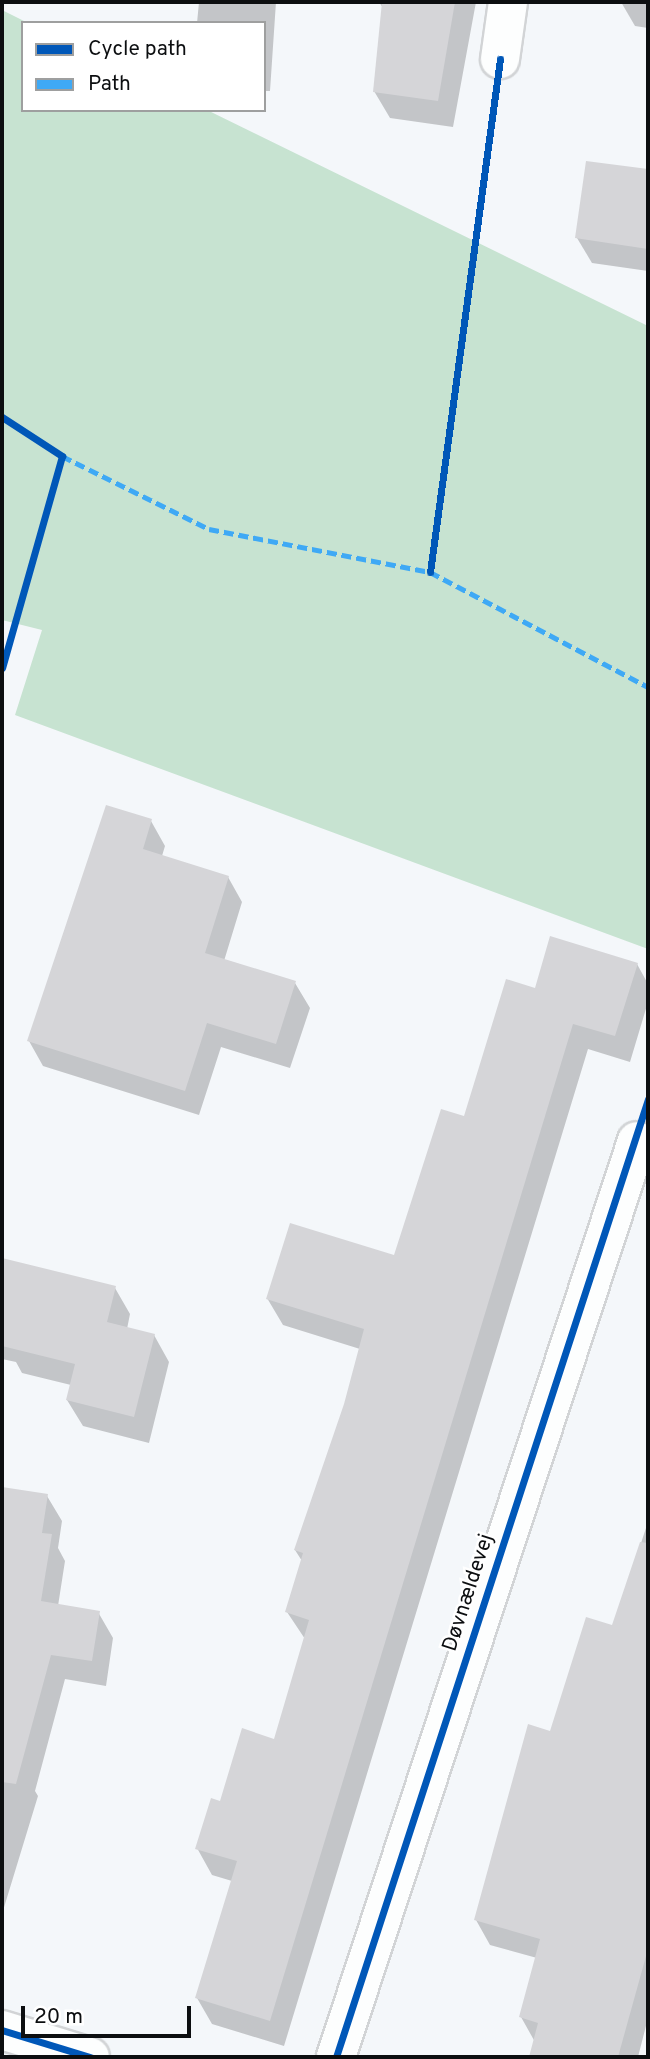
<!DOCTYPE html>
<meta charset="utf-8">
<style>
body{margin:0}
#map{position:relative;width:650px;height:2059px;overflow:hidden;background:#f4f7fa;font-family:Overpass,sans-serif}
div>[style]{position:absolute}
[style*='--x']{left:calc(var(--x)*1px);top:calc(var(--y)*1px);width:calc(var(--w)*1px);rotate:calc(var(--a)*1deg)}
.green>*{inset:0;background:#c7e3d1}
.shadow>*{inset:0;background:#0003}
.building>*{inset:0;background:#d5d5d8}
.roads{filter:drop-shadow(2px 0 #d2d4d6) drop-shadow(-2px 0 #d2d4d6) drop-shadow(0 2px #d2d4d6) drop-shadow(0 -2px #d2d4d6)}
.minor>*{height:38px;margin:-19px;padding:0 19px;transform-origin:19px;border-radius:19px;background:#fdfefe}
.quiet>*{height:5px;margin-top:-2.5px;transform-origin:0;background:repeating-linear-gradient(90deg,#3fa9f5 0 10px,transparent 0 15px)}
.cycleway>*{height:7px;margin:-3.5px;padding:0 3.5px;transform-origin:3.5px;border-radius:3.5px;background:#0057b8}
span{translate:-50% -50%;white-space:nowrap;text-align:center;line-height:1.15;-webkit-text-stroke:5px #fff;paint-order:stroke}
.street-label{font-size:21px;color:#0c0e10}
.frame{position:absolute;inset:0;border:4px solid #0c0e10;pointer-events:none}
.legend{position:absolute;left:21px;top:21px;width:245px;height:91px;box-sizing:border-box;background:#fff;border:2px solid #9e9f9f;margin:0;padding:9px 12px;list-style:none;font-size:21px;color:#0c0e10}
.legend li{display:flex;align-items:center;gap:14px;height:35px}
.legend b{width:35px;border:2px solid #9e9f9f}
.scale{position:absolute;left:21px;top:2006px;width:170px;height:32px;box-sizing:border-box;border:4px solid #0c0e10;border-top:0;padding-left:9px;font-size:21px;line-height:24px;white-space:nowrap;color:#0c0e10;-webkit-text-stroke:5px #fff;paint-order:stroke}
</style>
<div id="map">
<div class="green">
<i style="clip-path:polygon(2px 10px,28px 23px,23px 23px,23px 110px,207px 110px,648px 326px,648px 949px,15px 715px,42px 630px,2px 620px)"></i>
</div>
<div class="shadow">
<i style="clip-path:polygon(199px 2px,276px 2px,270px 91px,264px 91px,264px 23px,197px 23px)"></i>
<i style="clip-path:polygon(379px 2px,476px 2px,453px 127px,390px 118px,374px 91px,383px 8px)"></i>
<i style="clip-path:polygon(621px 2px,648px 2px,648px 28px,635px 26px)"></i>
<i style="clip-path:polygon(588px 163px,648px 171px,648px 271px,592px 263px,577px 238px)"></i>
<i style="clip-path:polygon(151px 821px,165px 846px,162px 856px,228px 877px,242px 902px,224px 961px,295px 983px,310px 1008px,290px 1068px,221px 1047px,199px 1115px,43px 1066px,29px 1041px)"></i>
<i style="clip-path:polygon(637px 964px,648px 984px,648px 1002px,630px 1062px,588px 1049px,284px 2046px,212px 2024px,197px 1998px,232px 1881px,212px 1875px,197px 1848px,221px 1803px,275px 1741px,305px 1639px,287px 1612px,302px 1561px,295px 1550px,346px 1404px,360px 1349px,283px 1325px,267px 1298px,395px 1258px,465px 1118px,537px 990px)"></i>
<i style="clip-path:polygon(2px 1260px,115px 1288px,130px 1314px,127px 1329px,154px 1335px,169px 1362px,149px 1443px,83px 1426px,67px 1400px,71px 1385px,22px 1373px,16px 1362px,2px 1359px)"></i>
<i style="clip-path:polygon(2px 1489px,47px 1496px,62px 1521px,58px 1548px,65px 1561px,58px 1606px,98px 1612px,113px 1638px,106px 1686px,65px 1679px,35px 1791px,38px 1796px,2px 1914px)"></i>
<i style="clip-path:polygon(648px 1522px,648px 2018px,638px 2057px,531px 2057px,535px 2042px,521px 2017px,537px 1958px,490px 1945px,476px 1920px,551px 1733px,613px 1627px)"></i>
</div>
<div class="building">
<i style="clip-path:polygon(382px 2px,455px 2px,438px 101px,373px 92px)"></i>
<i style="clip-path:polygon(586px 161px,648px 169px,648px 249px,575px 238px)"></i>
<i style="clip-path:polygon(106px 805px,152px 819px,143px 849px,229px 876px,205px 953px,296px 981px,276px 1044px,207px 1023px,185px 1091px,27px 1041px)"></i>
<i style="clip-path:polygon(550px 936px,638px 963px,615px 1036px,573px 1024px,270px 2021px,195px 1998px,237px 1861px,195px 1849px,211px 1798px,220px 1801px,242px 1728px,274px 1739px,309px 1620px,285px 1612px,303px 1553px,294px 1550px,344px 1404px,364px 1329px,266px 1299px,290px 1223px,394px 1255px,441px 1109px,464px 1116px,506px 979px,535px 988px)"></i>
<i style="clip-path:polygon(2px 1258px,116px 1286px,107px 1322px,155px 1334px,134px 1417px,66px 1400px,75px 1364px,2px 1346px)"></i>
<i style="clip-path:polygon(2px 1487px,48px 1494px,42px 1533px,52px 1534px,41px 1601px,100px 1611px,92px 1661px,51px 1655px,16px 1784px,2px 1782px)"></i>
<i style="clip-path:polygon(640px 1542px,648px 1543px,648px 1949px,618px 2057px,529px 2057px,538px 2023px,519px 2017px,540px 1939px,474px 1920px,528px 1724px,550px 1731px,586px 1617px,612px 1625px)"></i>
</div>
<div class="roads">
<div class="minor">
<i style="--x:500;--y:59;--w:58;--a:-82"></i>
<i style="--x:2;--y:2030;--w:92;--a:17.1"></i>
<i style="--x:336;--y:2057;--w:964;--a:-71.81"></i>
</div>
</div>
<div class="quiet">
<i style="--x:62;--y:456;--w:164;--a:26.4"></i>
<i style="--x:209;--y:529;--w:225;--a:11"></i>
<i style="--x:430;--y:572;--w:246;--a:27.8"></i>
</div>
<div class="cycleway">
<i style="--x:2;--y:417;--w:72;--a:33"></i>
<i style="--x:62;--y:456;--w:220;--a:105.8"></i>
<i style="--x:430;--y:572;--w:518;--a:-82.23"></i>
<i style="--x:2;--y:2030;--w:92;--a:17.1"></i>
<i style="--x:336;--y:2057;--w:1008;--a:-71.96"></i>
</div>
<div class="street-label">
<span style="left:469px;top:1593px;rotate:-72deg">Døvnældevej</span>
</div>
<div class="frame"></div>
<ul class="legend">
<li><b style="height:9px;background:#0057b8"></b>Cycle path</li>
<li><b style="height:9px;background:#3fa9f5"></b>Path</li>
</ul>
<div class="scale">20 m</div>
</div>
